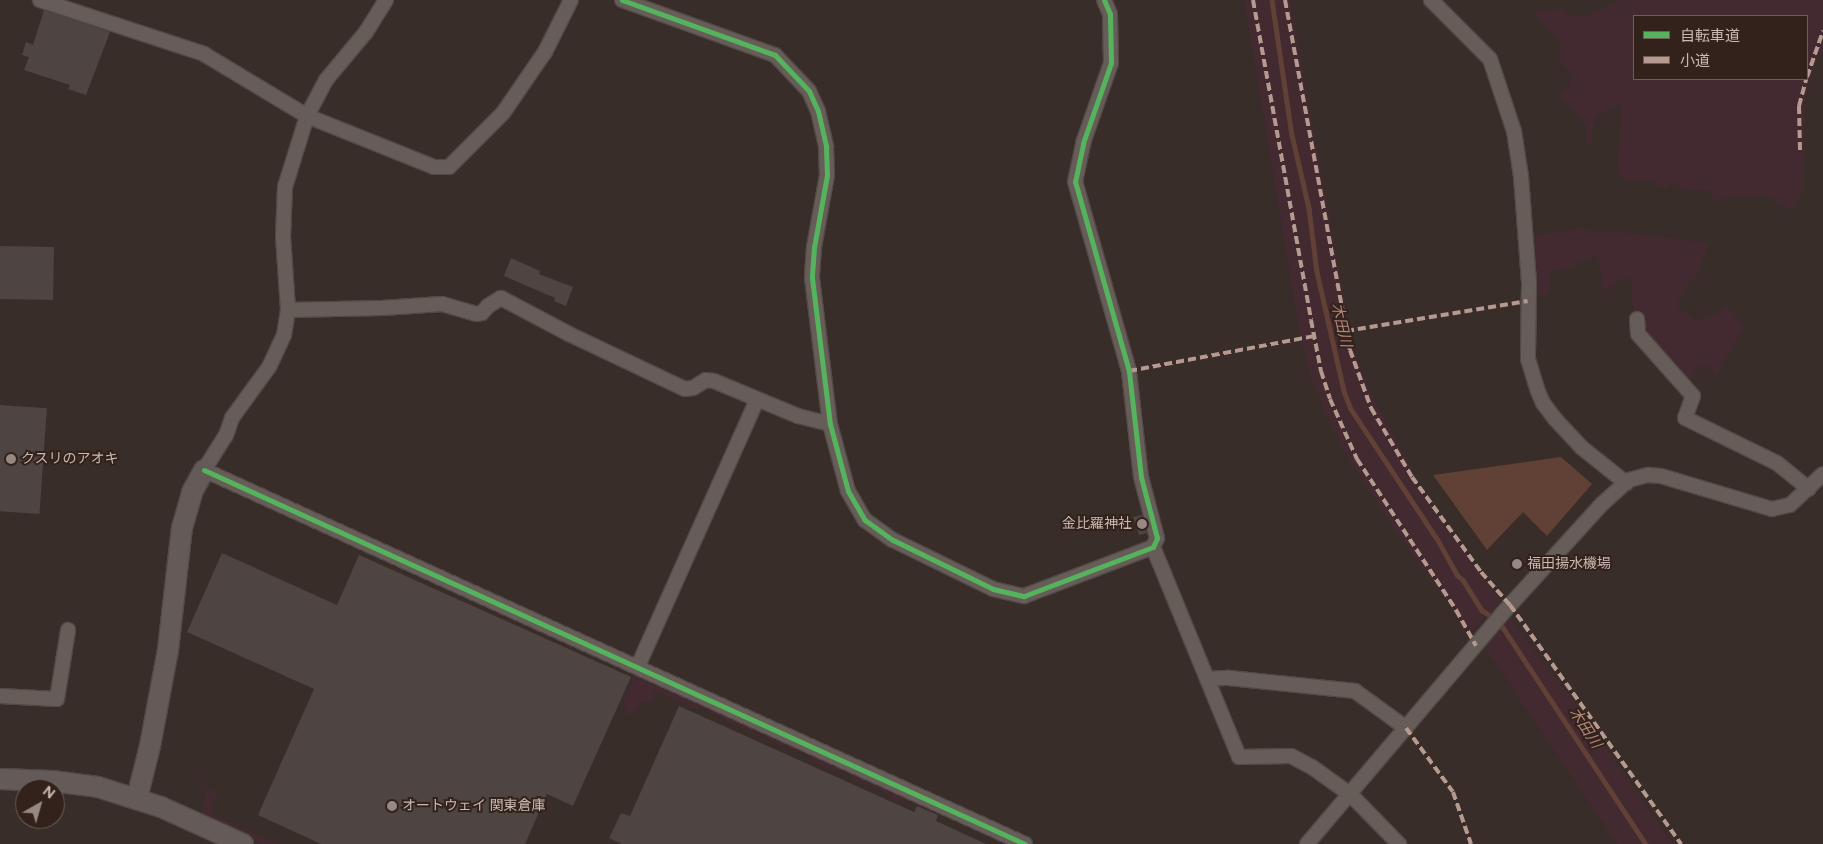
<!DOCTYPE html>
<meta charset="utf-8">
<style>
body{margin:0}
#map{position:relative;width:1823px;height:844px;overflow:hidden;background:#382d29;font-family:Figtree,"Noto Sans JP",sans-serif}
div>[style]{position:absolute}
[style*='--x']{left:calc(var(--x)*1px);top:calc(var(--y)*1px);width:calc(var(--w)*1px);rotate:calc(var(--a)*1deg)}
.green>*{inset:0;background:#422a30}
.water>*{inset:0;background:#614035}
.stream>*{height:4.5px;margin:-2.25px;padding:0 2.25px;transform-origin:2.25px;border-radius:2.25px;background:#614035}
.building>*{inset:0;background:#4e4441;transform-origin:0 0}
.roads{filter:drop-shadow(1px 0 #534a47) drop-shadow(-1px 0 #534a47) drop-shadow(0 1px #534a47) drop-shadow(0 -1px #534a47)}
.street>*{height:14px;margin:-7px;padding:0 7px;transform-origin:7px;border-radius:7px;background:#665d59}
.secondary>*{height:20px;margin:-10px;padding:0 10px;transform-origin:10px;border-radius:10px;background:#645b58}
.quiet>*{height:4px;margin-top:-2px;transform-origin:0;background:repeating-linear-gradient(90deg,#b69a8f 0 8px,transparent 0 12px)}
.cycleway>*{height:5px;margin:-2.5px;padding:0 2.5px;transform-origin:2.5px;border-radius:2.5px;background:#56b35d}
.dots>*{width:14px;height:14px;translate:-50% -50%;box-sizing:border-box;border:2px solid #33221c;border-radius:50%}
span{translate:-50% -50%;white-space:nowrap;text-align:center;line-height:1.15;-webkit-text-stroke:4px #33221c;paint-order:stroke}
.poi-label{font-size:14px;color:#c9b9b3}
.left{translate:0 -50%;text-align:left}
.right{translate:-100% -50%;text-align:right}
.water-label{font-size:15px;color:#b2877a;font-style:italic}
.legend{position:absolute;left:1633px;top:15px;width:175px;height:65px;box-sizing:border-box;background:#33221c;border:1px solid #6f5e58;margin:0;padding:6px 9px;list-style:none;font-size:15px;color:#c9b9b3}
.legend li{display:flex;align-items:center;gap:10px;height:25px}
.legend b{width:25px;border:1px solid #6f5e58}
.north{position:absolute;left:15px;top:779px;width:50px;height:50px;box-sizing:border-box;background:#33221c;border:1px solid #6f5e58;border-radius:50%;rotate:38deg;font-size:14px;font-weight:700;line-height:20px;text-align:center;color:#c9b9b3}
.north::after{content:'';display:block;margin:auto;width:18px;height:22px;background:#968883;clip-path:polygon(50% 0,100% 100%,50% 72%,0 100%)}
</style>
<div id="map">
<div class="green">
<i style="clip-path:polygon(1244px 0,1290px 0,1353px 347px,1368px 388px,1408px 462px,1417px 483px,1447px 529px,1500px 601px,1471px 633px,1468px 626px,1463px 632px,1455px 613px,1395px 529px,1350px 461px,1325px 412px,1310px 374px,1301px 342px)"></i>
<i style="clip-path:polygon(evenodd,1621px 0,1823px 0,1823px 53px,1818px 53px,1805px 99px,1804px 189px,1791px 210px,1766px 195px,1736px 195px,1717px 201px,1711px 199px,1712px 191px,1685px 190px,1673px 182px,1664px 189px,1651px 181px,1635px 181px,1621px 177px,1617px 170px,1622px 108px,1618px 104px,1598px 116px,1591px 132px,1593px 139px,1591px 146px,1587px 143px,1585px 140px,1587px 127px,1572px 107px,1561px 99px,1560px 92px,1571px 86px,1569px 84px,1572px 74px,1563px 65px,1558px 56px,1562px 48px,1559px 40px,1535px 13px,1556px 9px,1563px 10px,1568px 16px,1588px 15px,1621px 0,1634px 16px,1807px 16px,1807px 79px,1634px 79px,1634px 16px)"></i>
<i style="clip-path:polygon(1582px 228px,1593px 232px,1622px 232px,1709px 243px,1696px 278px,1689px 282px,1677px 303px,1678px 307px,1696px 321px,1710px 317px,1727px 305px,1745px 328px,1716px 374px,1705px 365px,1701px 365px,1688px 382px,1643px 333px,1643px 312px,1633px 311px,1630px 277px,1600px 291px,1602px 276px,1598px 259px,1594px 256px,1565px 270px,1550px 270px,1550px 290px,1544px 296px,1537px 296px,1532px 236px)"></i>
<i style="clip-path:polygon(1508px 616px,1576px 704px,1673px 844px,1617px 844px,1484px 646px)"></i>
<i style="clip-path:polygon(634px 672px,706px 703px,726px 715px,906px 795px,906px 798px,898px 803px,894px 802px,887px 794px,855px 780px,846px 771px,840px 773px,836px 769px,829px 771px,823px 765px,813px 763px,811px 758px,804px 754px,777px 744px,750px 729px,740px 728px,737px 724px,729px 723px,703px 708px,689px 708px,686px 703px,676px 702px,657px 691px,655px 691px,652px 701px,640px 703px,639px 709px,629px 715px,625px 713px,624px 700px)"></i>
<i style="clip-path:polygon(198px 780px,215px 792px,219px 792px,210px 813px,278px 844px,262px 844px,201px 816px,207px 789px,197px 784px)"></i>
</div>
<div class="water">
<i style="clip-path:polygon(1561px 457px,1592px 484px,1547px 536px,1523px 512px,1487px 550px,1433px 475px)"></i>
</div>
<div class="stream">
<i style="--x:1272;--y:0;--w:136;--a:81.6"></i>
<i style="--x:1292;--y:135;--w:75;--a:76.9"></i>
<i style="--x:1309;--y:208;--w:64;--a:82.9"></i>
<i style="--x:1317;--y:272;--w:122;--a:77.2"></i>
<i style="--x:1344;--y:391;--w:19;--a:69"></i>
<i style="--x:1351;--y:409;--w:159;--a:56.5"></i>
<i style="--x:1439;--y:542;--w:38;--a:61"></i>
<i style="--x:1457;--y:575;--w:8;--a:40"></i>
<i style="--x:1463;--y:580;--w:36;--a:58"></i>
<i style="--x:1482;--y:610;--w:9;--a:36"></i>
<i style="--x:1502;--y:626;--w:261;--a:56.6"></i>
</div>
<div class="building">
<i style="clip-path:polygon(44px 10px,110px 32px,86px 95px,68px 89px,70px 85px,24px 70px,29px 57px,22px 55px,26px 42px,33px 45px)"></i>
<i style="left:0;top:246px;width:54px;height:53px;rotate:1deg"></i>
<i style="clip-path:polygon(511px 258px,540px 271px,539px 274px,573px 287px,566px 306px,554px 301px,555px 298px,504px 276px)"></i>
<i style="left:0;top:405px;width:47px;height:106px;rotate:4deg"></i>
<i style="clip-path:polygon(1142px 515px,1147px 533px,1139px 535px,1133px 517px)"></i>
<i style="clip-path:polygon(222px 553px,337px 605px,359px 555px,631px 677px,573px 806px,547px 794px,525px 844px,321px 844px,258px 815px,314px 689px,187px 632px)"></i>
<i style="clip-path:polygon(679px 706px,914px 812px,917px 806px,938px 815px,936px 821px,986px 844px,622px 844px,609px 838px,621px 813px,630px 816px)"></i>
</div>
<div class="roads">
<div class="street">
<i style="--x:40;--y:0;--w:173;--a:18.2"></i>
<i style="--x:204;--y:54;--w:120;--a:31"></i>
<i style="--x:307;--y:116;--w:137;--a:21.9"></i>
<i style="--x:434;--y:167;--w:15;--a:0"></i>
<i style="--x:449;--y:167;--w:76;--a:-45"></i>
<i style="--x:503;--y:113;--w:74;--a:-55.5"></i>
<i style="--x:545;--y:52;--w:58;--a:-63.4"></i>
<i style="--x:386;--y:0;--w:38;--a:122"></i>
<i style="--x:366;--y:32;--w:62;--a:129.8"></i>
<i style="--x:326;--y:80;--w:41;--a:117.8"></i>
<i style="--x:307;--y:116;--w:74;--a:107.2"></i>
<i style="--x:285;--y:187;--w:49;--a:92.3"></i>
<i style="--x:283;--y:236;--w:74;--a:86.1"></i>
<i style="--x:288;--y:310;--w:25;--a:99"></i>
<i style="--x:284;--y:335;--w:35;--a:115"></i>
<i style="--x:269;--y:367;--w:63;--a:126"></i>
<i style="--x:232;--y:418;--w:18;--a:109"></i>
<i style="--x:226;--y:435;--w:41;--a:122.2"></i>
<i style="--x:204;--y:470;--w:902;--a:24.49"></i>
<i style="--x:622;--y:0;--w:163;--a:19.8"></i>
<i style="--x:775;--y:55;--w:50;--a:46.6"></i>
<i style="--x:809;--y:91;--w:22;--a:66"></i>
<i style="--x:818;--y:111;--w:37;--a:77"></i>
<i style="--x:826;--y:147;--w:28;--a:88"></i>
<i style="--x:827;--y:175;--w:73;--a:100.2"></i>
<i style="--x:814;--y:247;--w:31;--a:94"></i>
<i style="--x:812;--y:278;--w:147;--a:83"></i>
<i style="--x:830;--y:424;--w:69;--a:75"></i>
<i style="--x:848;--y:491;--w:34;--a:60"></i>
<i style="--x:865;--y:520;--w:34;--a:36"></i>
<i style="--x:893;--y:540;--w:111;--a:26.1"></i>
<i style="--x:993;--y:589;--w:32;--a:13"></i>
<i style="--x:1024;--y:596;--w:138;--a:-20.8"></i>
<i style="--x:1153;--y:547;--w:10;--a:-66"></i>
<i style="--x:1157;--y:538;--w:63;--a:-104.7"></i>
<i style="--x:1141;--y:477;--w:107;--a:-96.5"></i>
<i style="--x:1129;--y:371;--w:197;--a:-105.9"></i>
<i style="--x:1075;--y:182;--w:40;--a:-78"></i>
<i style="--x:1083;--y:143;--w:85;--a:-70.7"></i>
<i style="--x:1111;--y:63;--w:49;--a:-91.2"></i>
<i style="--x:1110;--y:14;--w:15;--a:-113"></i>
<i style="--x:1431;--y:0;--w:83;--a:45"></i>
<i style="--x:1490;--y:59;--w:76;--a:71.6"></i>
<i style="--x:1514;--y:131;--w:46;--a:81.2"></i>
<i style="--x:1521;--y:176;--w:107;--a:85.7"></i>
<i style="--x:1529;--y:283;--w:76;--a:90.8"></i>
<i style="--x:1528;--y:359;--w:31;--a:73"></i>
<i style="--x:1537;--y:389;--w:15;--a:67"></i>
<i style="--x:1543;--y:403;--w:21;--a:53"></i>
<i style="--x:1556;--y:420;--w:37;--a:47"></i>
<i style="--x:1581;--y:447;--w:58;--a:38.7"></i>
<i style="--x:288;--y:310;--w:94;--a:-1.2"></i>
<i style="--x:382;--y:308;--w:60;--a:-3.8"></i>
<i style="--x:442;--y:304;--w:36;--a:16"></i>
<i style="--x:477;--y:314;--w:5;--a:-11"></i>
<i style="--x:482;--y:313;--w:9;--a:-49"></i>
<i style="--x:488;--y:306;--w:15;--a:-32"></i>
<i style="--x:501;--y:298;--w:77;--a:27.9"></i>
<i style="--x:569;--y:334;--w:128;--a:25.4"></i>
<i style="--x:685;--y:389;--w:8;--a:-7"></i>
<i style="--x:693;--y:388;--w:15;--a:-32"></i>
<i style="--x:706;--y:380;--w:8;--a:7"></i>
<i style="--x:714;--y:381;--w:91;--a:22.6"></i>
<i style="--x:798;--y:416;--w:33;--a:14"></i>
<i style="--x:1637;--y:319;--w:15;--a:86"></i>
<i style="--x:1638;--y:334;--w:83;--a:48.4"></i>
<i style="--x:1693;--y:396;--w:23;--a:110"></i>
<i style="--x:1685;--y:418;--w:102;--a:26.1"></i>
<i style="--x:1777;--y:463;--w:41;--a:39.1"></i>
<i style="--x:1153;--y:547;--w:227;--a:67.7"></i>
<i style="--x:1239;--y:757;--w:52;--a:-1.1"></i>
<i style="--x:1291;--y:756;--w:24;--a:28"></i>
<i style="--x:1312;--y:767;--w:48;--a:35.7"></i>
<i style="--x:1351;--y:795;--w:69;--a:45.6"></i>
<i style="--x:638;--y:666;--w:291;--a:-65.9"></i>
<i style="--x:1207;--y:679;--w:22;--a:-3"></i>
<i style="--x:1229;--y:678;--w:127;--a:5.9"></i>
<i style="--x:1355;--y:691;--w:63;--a:36"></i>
<i style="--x:0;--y:696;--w:57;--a:3"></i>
<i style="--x:57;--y:699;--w:70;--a:-80.9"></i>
<i style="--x:1307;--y:844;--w:314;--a:-49.7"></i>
<i style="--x:1510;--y:605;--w:137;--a:-47.7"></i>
<i style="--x:1602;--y:504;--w:36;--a:-42"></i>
<i style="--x:1629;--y:480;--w:20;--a:-15"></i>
<i style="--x:1648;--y:475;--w:13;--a:4"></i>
<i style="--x:1661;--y:476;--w:116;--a:16.6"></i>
<i style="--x:1772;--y:509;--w:18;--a:-13"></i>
<i style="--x:1790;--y:505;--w:45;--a:-43.2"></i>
</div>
<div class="secondary">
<i style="--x:0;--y:779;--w:52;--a:2.2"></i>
<i style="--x:52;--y:781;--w:46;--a:7.4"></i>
<i style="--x:98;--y:787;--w:66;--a:17.6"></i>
<i style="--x:161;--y:807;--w:90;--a:24.3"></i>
<i style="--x:137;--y:798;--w:54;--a:-76"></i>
<i style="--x:150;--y:746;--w:98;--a:-79.4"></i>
<i style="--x:168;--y:650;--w:123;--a:-83.5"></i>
<i style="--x:182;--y:528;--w:37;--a:-74"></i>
<i style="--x:192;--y:492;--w:25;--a:-61"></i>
</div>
</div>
<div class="quiet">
<i style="--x:1253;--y:0;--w:325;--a:79.7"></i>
<i style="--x:1311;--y:320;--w:52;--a:78.9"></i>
<i style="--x:1321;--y:371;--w:29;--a:72"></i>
<i style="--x:1330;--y:399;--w:66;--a:65.8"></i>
<i style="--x:1357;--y:459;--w:181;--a:56.7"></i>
<i style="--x:1456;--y:610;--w:41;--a:60.9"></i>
<i style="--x:1285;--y:0;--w:356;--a:79.5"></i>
<i style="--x:1350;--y:350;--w:62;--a:70.1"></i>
<i style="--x:1371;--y:408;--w:80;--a:59.3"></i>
<i style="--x:1412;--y:477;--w:117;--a:54"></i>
<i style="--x:1481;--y:572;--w:44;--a:48.7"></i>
<i style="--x:1510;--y:605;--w:294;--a:54.4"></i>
<i style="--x:1807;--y:77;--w:49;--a:-70.8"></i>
<i style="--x:1800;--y:150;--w:44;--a:-91.3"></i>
<i style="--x:1799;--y:106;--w:28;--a:-75"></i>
<i style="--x:1346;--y:331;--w:184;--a:-9.4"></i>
<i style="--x:1129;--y:371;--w:188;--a:-10.7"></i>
<i style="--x:1406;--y:728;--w:79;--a:53.7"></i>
<i style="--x:1453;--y:792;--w:55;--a:70.9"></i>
</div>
<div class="cycleway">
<i style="--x:622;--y:0;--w:163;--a:19.8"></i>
<i style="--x:775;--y:55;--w:50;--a:46.6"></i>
<i style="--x:809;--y:91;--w:22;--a:66"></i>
<i style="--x:818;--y:111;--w:37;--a:77"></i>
<i style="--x:826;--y:147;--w:28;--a:88"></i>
<i style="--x:827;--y:175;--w:73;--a:100.2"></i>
<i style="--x:814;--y:247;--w:31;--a:94"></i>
<i style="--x:812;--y:278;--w:147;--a:83"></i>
<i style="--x:830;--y:424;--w:69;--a:75"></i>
<i style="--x:848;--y:491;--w:34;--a:60"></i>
<i style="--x:865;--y:520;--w:34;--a:36"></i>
<i style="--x:893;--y:540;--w:111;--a:26.1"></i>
<i style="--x:993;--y:589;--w:32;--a:13"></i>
<i style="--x:1024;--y:596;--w:138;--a:-20.8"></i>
<i style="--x:1153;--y:547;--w:10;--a:-66"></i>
<i style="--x:1157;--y:538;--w:63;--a:-104.7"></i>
<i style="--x:1141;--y:477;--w:107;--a:-96.5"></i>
<i style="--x:1129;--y:371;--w:197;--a:-105.9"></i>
<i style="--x:1075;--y:182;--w:40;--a:-78"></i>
<i style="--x:1083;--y:143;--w:85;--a:-70.7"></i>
<i style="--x:1111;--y:63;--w:49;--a:-91.2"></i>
<i style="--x:1110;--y:14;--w:15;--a:-113"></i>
<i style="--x:204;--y:470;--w:902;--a:24.49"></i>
</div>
<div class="dots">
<i style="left:11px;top:459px;background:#968883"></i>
<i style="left:1142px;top:524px;background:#968883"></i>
<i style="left:1517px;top:564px;background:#968883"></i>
<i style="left:392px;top:806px;background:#968883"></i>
</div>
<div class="poi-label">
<span class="left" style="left:21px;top:459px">クスリのアオキ</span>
<span class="right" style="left:1132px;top:524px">金比羅神社</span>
<span class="left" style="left:1527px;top:564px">福田揚水機場</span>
<span class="left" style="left:402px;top:806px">オートウェイ 関東倉庫</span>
</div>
<div class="water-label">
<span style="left:1341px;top:325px;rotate:77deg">木田川</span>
<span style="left:1585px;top:728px;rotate:57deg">木田川</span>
</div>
<ul class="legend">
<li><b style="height:6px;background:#56b35d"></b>自転車道</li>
<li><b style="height:6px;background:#b69a8f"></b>小道</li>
</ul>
<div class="north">N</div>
</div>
